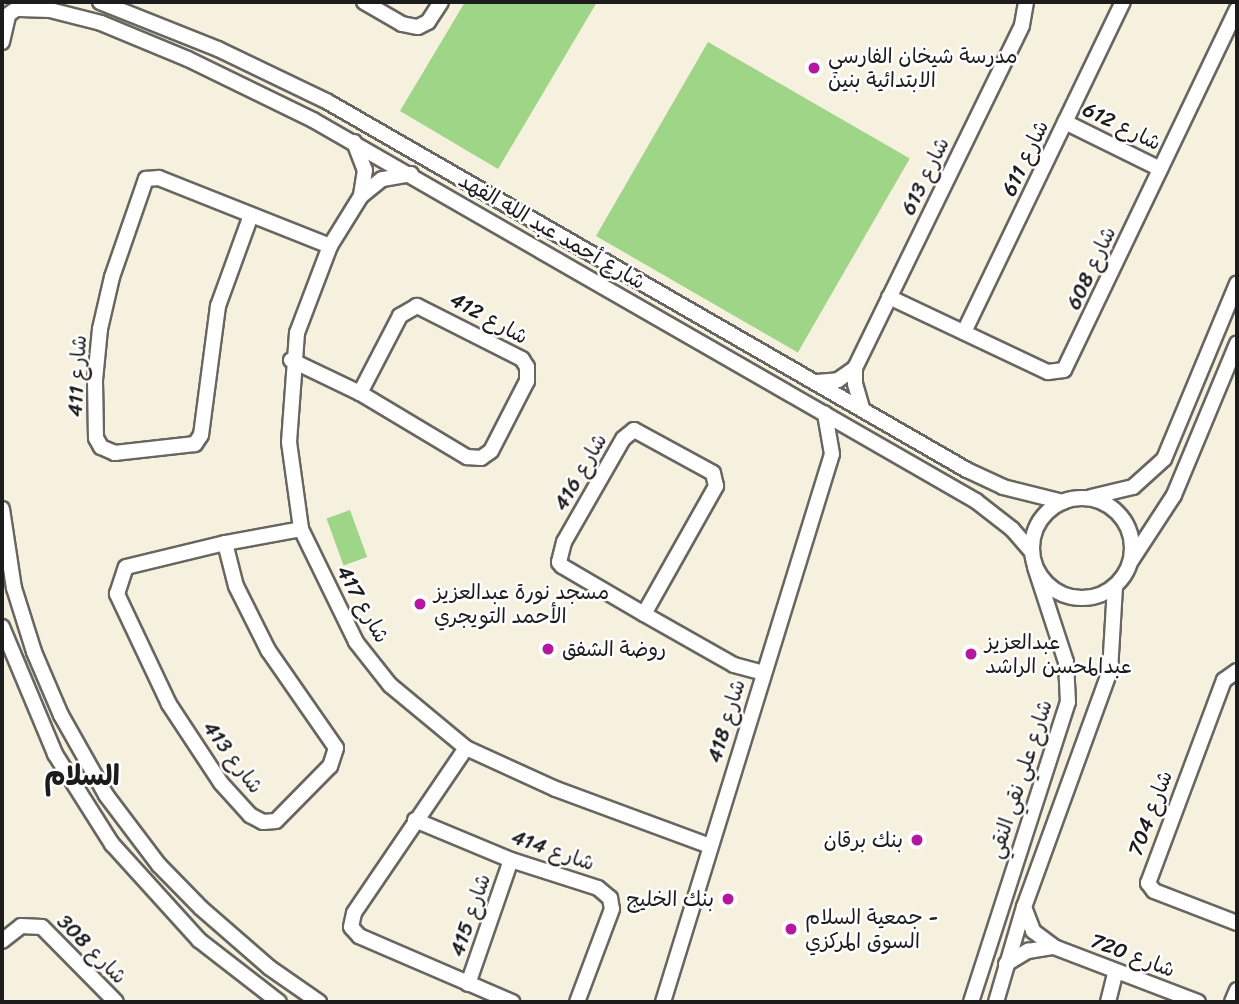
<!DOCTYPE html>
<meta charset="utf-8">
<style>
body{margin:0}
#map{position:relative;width:1239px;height:1004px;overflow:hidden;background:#f6f0df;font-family:Sriracha,"Playpen Sans Arabic",sans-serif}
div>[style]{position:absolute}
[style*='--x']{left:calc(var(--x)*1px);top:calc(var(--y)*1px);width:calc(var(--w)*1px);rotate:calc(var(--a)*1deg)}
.green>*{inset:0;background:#9ed587;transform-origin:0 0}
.roads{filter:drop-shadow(2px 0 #686660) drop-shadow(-2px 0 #686660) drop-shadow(0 2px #686660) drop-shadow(0 -2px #686660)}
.minor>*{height:14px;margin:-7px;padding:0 7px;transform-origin:7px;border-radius:7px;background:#fff}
.minor>.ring{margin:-7px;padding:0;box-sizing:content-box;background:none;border:14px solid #fff;border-radius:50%}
.dots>*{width:19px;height:19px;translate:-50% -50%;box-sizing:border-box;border:4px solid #fff;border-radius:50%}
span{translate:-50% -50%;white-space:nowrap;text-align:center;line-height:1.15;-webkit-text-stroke:5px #fff;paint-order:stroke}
.poi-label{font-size:21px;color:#1c1c1c}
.left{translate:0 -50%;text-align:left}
.right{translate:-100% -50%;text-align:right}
.street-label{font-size:21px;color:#1c1c1c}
.district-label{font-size:28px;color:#1c1c1c;font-weight:700}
.frame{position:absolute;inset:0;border:4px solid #1c1c1c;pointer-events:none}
</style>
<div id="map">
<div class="green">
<i style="clip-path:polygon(465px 2px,597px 2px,498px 169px,400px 111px)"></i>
<i style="left:708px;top:42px;width:233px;height:224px;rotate:30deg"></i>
<i style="left:350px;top:510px;width:50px;height:25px;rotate:70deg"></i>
</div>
<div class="roads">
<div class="minor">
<i style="--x:100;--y:2;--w:127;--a:21.7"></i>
<i style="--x:218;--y:49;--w:122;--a:25.7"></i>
<i style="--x:328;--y:102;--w:737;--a:29.94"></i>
<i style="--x:967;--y:470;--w:40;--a:25"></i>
<i style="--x:1003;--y:487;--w:62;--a:14"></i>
<i style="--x:364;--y:2;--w:44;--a:30.1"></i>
<i style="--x:402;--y:24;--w:16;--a:11"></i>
<i style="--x:418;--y:27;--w:11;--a:-27"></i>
<i style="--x:428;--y:22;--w:24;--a:-57"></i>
<i style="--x:20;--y:9;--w:30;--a:2"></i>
<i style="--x:50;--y:10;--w:53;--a:14.3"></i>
<i style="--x:101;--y:23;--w:94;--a:22.5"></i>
<i style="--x:188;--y:59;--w:139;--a:26"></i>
<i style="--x:313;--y:120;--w:765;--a:29.88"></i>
<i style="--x:976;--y:501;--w:46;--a:37.9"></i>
<i style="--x:1012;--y:529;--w:30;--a:49"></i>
<i style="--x:2;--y:19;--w:29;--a:-35"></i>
<i style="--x:2;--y:42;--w:26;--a:-77"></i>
<i style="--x:1065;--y:122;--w:106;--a:26.3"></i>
<i style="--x:354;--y:142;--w:30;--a:69"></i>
<i style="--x:365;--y:170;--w:24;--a:99"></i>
<i style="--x:411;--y:174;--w:29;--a:170"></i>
<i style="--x:382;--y:179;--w:27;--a:141"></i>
<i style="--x:361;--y:196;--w:59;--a:121.8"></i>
<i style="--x:330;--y:246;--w:93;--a:110.8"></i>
<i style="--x:297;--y:333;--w:109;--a:94.2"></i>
<i style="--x:289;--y:442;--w:88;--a:82.1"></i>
<i style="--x:301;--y:529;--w:126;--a:64"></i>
<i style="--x:356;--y:642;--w:55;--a:51.7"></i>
<i style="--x:390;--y:685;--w:99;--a:39.7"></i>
<i style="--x:466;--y:748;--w:99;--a:24.5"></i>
<i style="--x:556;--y:789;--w:164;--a:20.3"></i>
<i style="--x:250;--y:218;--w:94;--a:110"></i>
<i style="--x:218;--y:306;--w:130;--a:97.5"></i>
<i style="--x:201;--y:435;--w:11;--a:124"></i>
<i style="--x:195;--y:444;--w:81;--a:173.6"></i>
<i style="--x:115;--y:453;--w:15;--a:-157"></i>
<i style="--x:101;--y:447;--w:10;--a:-119"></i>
<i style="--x:96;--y:438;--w:58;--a:-91"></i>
<i style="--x:95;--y:380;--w:51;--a:-84.4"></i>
<i style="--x:100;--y:329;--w:53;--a:-77"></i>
<i style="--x:112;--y:277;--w:104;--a:-70.9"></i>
<i style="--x:146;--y:179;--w:13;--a:-4"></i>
<i style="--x:159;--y:178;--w:184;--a:21.7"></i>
<i style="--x:889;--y:297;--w:176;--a:25.3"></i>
<i style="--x:1048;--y:372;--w:16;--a:-7"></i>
<i style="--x:1064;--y:370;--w:400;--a:-64.4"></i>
<i style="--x:964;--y:332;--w:366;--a:-64.3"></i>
<i style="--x:291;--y:360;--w:76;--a:25.6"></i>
<i style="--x:360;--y:393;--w:125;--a:30.9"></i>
<i style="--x:467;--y:457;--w:14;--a:4"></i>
<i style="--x:481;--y:458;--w:12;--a:-35"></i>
<i style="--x:491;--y:451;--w:79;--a:-62.8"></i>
<i style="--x:527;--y:381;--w:14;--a:-90"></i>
<i style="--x:527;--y:367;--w:9;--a:-122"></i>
<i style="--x:522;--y:359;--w:118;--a:-153.2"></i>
<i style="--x:417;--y:306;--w:20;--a:150"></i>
<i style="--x:400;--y:316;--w:87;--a:117.5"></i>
<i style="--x:817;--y:382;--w:21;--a:-5"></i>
<i style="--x:838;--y:380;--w:21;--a:-35"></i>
<i style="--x:862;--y:408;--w:25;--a:-106"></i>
<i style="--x:855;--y:384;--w:16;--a:-90"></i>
<i style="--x:855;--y:368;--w:381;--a:-64"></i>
<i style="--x:1022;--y:25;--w:23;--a:-80"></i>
<i style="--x:1091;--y:497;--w:43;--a:-13.4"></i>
<i style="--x:1133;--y:487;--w:42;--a:-42.1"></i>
<i style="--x:1164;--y:459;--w:190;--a:-67.4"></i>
<i class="ring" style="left:1032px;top:498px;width:86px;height:86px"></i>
<i style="--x:2;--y:509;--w:80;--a:81.4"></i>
<i style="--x:14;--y:588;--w:67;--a:72.6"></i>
<i style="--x:34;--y:652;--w:69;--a:66.8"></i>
<i style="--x:61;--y:715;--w:92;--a:60.6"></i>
<i style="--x:106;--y:795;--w:88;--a:52.9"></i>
<i style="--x:159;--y:865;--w:60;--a:45.7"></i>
<i style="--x:201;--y:908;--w:91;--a:41"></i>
<i style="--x:270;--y:968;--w:60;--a:34.8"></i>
<i style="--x:225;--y:543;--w:44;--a:75.7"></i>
<i style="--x:236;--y:586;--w:72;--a:63.4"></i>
<i style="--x:268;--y:650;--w:119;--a:55.2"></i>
<i style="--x:336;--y:748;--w:19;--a:108"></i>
<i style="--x:330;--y:766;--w:77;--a:134.5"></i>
<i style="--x:276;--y:821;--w:13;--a:176"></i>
<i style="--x:263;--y:822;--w:15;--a:-152"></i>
<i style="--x:250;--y:815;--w:43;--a:-132.2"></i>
<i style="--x:221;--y:783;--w:95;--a:-123.4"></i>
<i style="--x:169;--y:704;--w:122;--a:-115.3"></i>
<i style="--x:117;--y:594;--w:28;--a:-72"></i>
<i style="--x:126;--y:567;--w:102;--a:-13.6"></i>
<i style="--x:225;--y:543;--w:77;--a:-10.4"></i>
<i style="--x:1131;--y:561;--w:79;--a:-56.9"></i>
<i style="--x:1174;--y:495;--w:164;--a:-67.4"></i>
<i style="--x:644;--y:614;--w:147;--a:-60.6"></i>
<i style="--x:716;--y:486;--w:13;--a:-103"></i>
<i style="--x:713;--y:473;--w:90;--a:-151.4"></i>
<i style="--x:634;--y:430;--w:14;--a:141"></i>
<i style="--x:623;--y:439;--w:119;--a:119.8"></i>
<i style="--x:564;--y:542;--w:21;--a:104"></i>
<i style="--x:559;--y:562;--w:5;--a:53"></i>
<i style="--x:562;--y:566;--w:95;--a:30.3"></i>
<i style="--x:644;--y:614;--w:103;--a:29.5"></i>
<i style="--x:734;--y:665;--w:30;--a:15"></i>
<i style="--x:2;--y:627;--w:138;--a:67.3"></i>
<i style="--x:55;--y:754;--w:107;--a:57.7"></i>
<i style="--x:112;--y:844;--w:130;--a:47.8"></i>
<i style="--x:199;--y:940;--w:101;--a:37.8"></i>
<i style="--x:1237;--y:671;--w:16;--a:145"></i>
<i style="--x:1224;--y:680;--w:217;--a:110.5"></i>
<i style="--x:1148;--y:883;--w:10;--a:53"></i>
<i style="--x:1154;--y:891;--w:89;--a:21.1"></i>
<i style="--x:466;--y:748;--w:199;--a:124.2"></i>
<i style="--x:354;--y:913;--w:14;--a:102"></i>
<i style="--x:351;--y:927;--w:12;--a:48"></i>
<i style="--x:359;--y:936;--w:167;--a:23.3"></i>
<i style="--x:415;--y:820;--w:104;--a:22.6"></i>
<i style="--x:511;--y:860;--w:91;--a:17.8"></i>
<i style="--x:598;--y:888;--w:16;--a:40"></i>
<i style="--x:610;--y:898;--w:11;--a:80"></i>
<i style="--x:612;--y:909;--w:99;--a:110.6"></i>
<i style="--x:1024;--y:907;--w:26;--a:69"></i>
<i style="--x:1033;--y:931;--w:26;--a:37"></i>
<i style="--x:1054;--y:947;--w:154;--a:20.9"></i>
<i style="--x:2;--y:941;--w:24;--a:-38"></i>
<i style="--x:21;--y:926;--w:21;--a:3"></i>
<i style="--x:42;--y:927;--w:105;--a:45.4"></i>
<i style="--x:1006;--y:964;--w:26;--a:-31"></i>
<i style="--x:1028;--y:951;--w:26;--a:-9"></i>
<i style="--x:468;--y:984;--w:131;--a:-70.9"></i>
<i style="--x:663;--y:1002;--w:573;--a:-72.86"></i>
<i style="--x:832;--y:454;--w:41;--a:-99.9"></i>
<i style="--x:971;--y:1002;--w:315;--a:-72.1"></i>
<i style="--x:1068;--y:702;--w:40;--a:-92.9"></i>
<i style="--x:1066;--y:662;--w:100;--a:-108.1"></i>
<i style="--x:996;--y:1002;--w:99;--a:-73.6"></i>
<i style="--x:1024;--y:907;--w:251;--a:-70"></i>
<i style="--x:1110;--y:671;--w:84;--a:-86.6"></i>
<i style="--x:1108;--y:1002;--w:32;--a:-76"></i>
<i style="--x:1232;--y:1002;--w:13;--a:-67"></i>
</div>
</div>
<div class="dots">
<i style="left:814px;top:68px;background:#b5179e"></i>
<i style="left:420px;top:604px;background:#b5179e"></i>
<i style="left:548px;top:649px;background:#b5179e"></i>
<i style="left:971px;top:654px;background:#b5179e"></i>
<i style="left:917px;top:840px;background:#b5179e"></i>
<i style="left:728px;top:899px;background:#b5179e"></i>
<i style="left:791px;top:929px;background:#b5179e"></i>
</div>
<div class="poi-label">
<span class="left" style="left:828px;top:68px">مدرسة شيخان الفارسي<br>الابتدائية بنين</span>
<span class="left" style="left:434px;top:604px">مسجد نورة عبدالعزيز<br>الأحمد التويجري</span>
<span class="left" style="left:985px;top:654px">عبدالعزيز<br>عبدالمحسن الراشد</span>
<span class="left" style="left:562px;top:649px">روضة الشفق</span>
<span class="right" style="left:903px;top:840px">بنك برقان</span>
<span class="right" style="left:714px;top:899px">بنك الخليج</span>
<span class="left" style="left:805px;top:929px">جمعية السلام -<br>السوق المركزي</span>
</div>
<div class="street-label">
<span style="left:1122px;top:126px;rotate:26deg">شارع 612</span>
<span style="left:1025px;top:158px;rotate:-64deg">شارع 611</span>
<span style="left:925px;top:176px;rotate:-64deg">شارع 613</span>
<span style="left:552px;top:231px;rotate:30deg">شارع أحمد عبد الله الفهد</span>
<span style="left:1091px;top:268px;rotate:-65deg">شارع 608</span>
<span style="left:489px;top:318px;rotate:29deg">شارع 412</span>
<span style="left:77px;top:376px;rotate:-87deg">شارع 411</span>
<span style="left:580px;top:472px;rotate:-60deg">شارع 416</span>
<span style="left:363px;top:604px;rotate:61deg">شارع 417</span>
<span style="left:726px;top:721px;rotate:-73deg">شارع 418</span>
<span style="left:233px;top:757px;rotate:53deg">شارع 413</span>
<span style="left:1020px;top:779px;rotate:-72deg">شارع علي نقي النقي</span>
<span style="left:1150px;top:813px;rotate:-69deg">شارع 704</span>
<span style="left:553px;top:850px;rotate:19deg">شارع 414</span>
<span style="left:470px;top:915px;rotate:-71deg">شارع 415</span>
<span style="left:92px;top:949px;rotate:45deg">شارع 308</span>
<span style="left:1133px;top:955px;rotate:21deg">شارع 720</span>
</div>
<div class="district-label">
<span style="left:82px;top:776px">السلام</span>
</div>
<div class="frame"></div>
</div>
